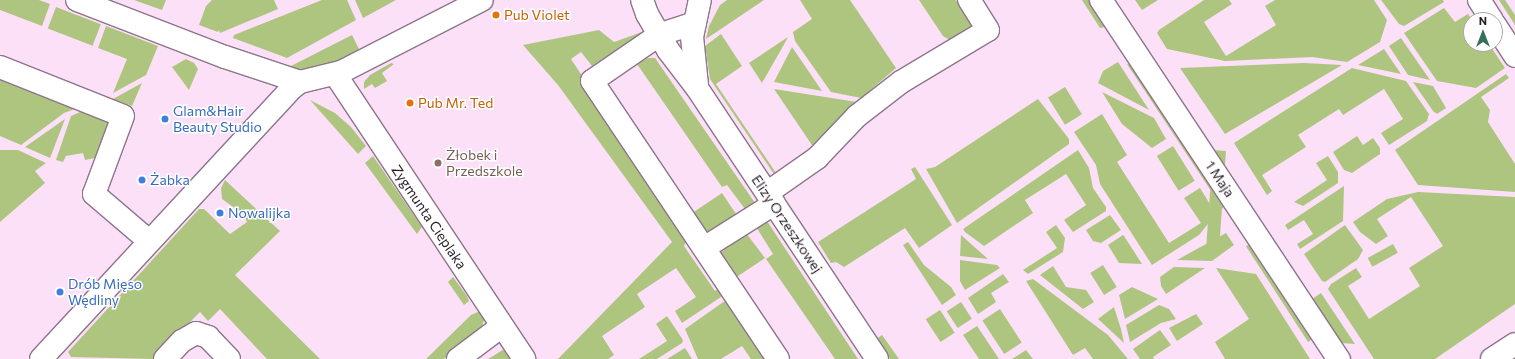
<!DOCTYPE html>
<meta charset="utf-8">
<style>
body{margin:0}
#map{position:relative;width:1515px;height:359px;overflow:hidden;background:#fce0f8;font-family:Commissioner,sans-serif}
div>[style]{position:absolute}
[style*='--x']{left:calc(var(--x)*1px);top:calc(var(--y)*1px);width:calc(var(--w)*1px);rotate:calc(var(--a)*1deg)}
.green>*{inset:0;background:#aec580;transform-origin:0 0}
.roads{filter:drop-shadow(1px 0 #8d758b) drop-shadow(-1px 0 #8d758b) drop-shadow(0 1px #8d758b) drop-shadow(0 -1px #8d758b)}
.minor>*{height:22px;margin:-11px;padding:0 11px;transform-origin:11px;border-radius:11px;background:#fff}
.dots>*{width:11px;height:11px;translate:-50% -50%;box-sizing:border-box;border:2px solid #fff;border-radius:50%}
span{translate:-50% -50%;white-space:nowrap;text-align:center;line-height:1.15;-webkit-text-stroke:3px #fff;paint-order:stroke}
.food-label{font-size:14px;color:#c56008}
.left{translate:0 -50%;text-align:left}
.shop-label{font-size:14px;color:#366cbe}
.education-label{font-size:14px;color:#785e54}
.street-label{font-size:14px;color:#271d26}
.north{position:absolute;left:1463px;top:12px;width:40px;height:40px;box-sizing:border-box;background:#fff;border:1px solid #a9a5a8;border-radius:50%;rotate:0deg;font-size:11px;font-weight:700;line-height:16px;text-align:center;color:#271d26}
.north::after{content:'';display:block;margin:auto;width:14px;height:18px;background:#377059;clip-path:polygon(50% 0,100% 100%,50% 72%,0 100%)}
</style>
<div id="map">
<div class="green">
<i style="clip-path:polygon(0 0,39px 0,50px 4px,42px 26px,0 10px)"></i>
<i style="clip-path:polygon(134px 0,166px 0,162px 10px)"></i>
<i style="clip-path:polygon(212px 0,274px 0,278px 9px,220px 33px,219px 30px,218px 32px,199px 25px,206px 6px)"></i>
<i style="clip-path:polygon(322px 0,347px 0,356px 20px,287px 58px,233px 38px,234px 35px)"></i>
<i style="clip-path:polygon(355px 0,396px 0,363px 18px)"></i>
<i style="clip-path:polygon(727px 0,764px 0,706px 39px,709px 26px,720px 5px)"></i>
<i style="clip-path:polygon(800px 0,850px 0,896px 68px,861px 98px,831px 92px,795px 41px,793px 32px,812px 19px)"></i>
<i style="clip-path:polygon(919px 0,956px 0,974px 30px,951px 41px,943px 36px)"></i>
<i style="clip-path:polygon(1082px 0,1089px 0,1105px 27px,1100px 28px)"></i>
<i style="clip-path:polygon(1135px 0,1158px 0,1142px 10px)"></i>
<i style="clip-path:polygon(1204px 0,1229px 0,1232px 4px,1204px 22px,1226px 56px,1276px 25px,1265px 6px,1275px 0,1374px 0,1387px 20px,1380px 42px,1347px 62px,1312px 57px,1225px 61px,1167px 49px,1157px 33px,1159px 30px)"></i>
<i style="clip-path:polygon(1381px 0,1443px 0,1444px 2px,1404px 26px,1399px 24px)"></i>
<i style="clip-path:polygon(1499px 0,1505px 0,1515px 15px,1515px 25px)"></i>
<i style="left:56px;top:7px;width:48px;height:23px;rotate:21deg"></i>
<i style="clip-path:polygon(1444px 8px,1455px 22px,1468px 14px,1472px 20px,1471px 44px,1489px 44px,1505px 68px,1476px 88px,1437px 81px,1404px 33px)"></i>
<i style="clip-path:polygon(106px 26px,158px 46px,146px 75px,113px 93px,127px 59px,98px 48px)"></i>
<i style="clip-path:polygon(599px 30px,614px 42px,642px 32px,645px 39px,612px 63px,607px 56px,592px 66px,581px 52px,571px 59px,688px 237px,684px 246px,715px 291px,722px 286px,727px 293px,682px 323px,675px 311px,696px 297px,676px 268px,637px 294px,645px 307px,602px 336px,614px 355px,608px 359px,558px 359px,672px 242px,558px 85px,523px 45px)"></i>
<i style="clip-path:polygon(721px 34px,742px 66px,716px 84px,776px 173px,774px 174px,710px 79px,705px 46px)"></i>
<i style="clip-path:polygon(352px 35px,360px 51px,336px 64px,316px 70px,290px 71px,289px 67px)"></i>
<i style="clip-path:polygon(788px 37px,782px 48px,762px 83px,749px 63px)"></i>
<i style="clip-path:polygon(1401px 38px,1430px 80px,1408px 75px,1389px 46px)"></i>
<i style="clip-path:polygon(792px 47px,822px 91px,774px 82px)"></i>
<i style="clip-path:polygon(1384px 49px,1401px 74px,1358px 65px)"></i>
<i style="clip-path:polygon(648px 58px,655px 58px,755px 203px,755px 207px,745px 209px,727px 185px,722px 187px,637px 64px)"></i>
<i style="clip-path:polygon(186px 59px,194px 63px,198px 69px,189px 90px,172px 67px)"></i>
<i style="clip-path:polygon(1118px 62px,1149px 110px,1098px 83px,1103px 71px)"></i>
<i style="clip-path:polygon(391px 63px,394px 64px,382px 73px,387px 81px,375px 88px,372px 84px,364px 89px,364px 82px,370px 75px)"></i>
<i style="clip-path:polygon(1304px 63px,1342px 65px,1225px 134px,1180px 68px)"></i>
<i style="clip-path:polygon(1127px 64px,1134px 66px,1223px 203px,1223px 209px)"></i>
<i style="clip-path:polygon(1352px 68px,1406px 81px,1429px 114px,1427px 121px,1389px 145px,1381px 133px,1403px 119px,1384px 89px,1343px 115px,1339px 109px,1298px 135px,1306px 147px,1262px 175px,1272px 191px,1267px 195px,1234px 143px)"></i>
<i style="clip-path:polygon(0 69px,88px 104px,64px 113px,21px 145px,0 136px)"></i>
<i style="clip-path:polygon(1506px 74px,1509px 78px,1481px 97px,1490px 110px,1488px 122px,1515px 164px,1515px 192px,1418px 185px,1395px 150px)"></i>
<i style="clip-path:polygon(1413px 82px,1433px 86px,1446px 108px,1437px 114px,1433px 111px)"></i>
<i style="clip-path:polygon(142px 83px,132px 106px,113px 99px)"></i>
<i style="left:1065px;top:87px;width:32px;height:20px;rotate:58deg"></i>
<i style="clip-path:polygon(774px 89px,857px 102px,816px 151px)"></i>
<i style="clip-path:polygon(1102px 92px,1154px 118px,1166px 139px,1152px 148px,1122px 124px)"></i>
<i style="clip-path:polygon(1038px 99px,1069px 139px,1069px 144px,957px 223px,926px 169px,935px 167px)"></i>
<i style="clip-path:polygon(310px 100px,335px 113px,351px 127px,366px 146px,358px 154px)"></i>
<i style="clip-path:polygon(94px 106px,109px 120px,95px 158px,85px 160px,83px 153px,66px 156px,63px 162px,56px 160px,71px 116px)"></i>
<i style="clip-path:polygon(1102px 114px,1127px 155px,1117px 162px,1169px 243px,1201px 223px,1184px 198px,1200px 188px,1216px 214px,1199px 235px,1152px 265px,1100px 184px,1096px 165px,1074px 132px)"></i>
<i style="clip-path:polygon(65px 119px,50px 158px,25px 147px)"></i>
<i style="clip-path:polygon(1357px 136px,1363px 145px,1373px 138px,1380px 148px,1380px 154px,1352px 173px,1344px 170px,1333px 152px)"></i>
<i style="left:1173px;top:146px;width:41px;height:19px;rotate:58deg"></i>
<i style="clip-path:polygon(0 150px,18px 150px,46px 163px,35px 171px,45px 183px,0 222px)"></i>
<i style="clip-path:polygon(1078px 150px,1089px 168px,1093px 188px,1106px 207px,1106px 211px,1073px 232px,1064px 220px,1086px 205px,1066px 174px,1025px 200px,1033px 213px,990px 242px,984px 246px,965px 232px,963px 229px)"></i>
<i style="left:1213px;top:150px;width:13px;height:96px;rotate:4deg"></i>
<i style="clip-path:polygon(373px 156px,422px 227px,417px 234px,365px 163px)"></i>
<i style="clip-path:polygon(1328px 156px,1338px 172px,1338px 183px,1303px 206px,1294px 202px,1327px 180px,1316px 163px)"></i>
<i style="clip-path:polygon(915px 167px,952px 225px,919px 248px,905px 228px,844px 267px,836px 262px,831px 263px,818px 242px,916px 179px,911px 169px)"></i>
<i style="clip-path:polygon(225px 180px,280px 231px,235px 275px,320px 359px,267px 359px,220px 309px,208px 321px,200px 312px,153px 359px,71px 357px,68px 352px,199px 209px,204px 209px,230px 234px,247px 222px,243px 214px,222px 199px,221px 188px)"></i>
<i style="clip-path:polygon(1344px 186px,1343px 221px,1300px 249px,1297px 244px,1313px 234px,1304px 220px,1288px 230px,1285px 225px)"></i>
<i style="clip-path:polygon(1418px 192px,1515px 197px,1515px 304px,1435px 359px,1374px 359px,1328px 289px,1331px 284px,1356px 268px,1362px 277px,1348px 286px,1369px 319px,1420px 286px,1409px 268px,1443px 246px,1411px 197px,1377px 219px,1388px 236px,1376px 244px,1360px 232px,1353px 222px,1387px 199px)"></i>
<i style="left:722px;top:193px;width:27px;height:35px;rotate:56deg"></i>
<i style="clip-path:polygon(1110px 215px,1121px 230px,1101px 243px,1093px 241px,1086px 230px)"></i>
<i style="clip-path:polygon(765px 218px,858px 359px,835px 359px,766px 259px,773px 254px,755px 225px)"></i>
<i style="clip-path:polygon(1056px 225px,1065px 238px,1063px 252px,1028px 274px,1023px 270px,1057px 248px,1046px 232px)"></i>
<i style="clip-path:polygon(1345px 225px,1363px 250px,1358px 259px,1325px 282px,1322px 281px,1304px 254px)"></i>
<i style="clip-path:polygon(746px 233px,765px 258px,735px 278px,720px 253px)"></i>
<i style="clip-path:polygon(1226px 233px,1234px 245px,1212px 261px,1177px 260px)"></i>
<i style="clip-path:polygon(961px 235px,988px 259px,960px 256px)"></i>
<i style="clip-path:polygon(1123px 235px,1124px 236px,1142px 264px,1119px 263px,1108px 245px)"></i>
<i style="clip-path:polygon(908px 242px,924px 265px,951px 287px,956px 295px,942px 305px,903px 245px)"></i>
<i style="left:1251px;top:243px;width:114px;height:6px;rotate:57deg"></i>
<i style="left:1393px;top:244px;width:10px;height:29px;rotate:61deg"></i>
<i style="clip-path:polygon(960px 260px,997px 265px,1000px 268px,965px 290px,960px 281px)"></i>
<i style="left:1103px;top:265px;width:26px;height:15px;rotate:58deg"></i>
<i style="clip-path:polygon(1053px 266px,1066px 287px,1086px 290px,1094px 302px,1083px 309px,1040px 275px)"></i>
<i style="clip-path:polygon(1174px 267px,1205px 268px,1166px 294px,1161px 286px,1160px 277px)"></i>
<i style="clip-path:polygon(1216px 268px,1256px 274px,1310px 359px,1225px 359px,1215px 342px,1249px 319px)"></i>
<i style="clip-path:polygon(1003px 274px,1009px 282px,991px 293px,996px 302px,978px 314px,968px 298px)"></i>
<i style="clip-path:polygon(453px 277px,467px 296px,469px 301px,464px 305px,448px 282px)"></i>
<i style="clip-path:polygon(1033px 279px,1108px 335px,1128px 359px,1093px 359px,1085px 348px,1073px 355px,1026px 281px)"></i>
<i style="clip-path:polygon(1132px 287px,1158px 299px,1125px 319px,1119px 295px)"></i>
<i style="clip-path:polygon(1321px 293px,1355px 344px,1341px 343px,1312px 299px)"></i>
<i style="clip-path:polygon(729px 298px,773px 359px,751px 359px,742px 346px,721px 359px,698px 359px,685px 329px)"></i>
<i style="left:961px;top:302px;width:20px;height:17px;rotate:57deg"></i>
<i style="clip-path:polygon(1159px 305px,1169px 309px,1176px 319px,1161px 323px,1130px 342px,1126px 325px)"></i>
<i style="clip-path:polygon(1114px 307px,1121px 329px,1124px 343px,1098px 319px)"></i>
<i style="left:1000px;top:309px;width:40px;height:21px;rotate:57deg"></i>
<i style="left:940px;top:310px;width:27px;height:17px;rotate:57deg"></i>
<i style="clip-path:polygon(480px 311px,485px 317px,480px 333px,444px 359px,426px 359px,471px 315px)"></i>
<i style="clip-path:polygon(1196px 314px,1203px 324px,1177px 341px,1169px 328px)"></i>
<i style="clip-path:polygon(667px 316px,683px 340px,682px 343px,657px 359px,639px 359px,667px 341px,656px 324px)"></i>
<i style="clip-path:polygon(977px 326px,999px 359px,979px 359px,963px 335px)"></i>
<i style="clip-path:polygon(1160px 330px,1171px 345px,1153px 357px,1154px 359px,1140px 359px,1133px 349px)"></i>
<i style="clip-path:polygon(882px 335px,899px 359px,890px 359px,876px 339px)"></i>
<i style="clip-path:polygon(506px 348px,513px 359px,488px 359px)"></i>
<i style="clip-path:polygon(685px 348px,692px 359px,667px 359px)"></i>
<i style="clip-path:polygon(1026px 350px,1033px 359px,1012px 359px)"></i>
</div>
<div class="roads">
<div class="minor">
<i style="--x:77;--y:0;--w:159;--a:21.1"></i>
<i style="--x:225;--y:57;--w:79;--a:18.4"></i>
<i style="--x:642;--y:0;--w:15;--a:70"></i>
<i style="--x:647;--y:14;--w:42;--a:59.7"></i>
<i style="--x:668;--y:50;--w:48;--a:52.7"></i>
<i style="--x:697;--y:88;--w:325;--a:56.4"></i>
<i style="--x:1101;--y:0;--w:431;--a:56.5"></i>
<i style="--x:1479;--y:0;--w:24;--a:57"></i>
<i style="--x:695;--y:23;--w:38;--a:162"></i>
<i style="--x:659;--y:35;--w:81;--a:145.5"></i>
<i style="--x:592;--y:81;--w:334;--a:56.2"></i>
<i style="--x:1495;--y:25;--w:37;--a:57"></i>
<i style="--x:0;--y:67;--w:132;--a:21.7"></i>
<i style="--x:123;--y:116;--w:83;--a:110.4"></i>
<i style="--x:94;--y:194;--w:72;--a:40.5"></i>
<i style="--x:335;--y:74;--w:342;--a:56.4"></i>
<i style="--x:697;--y:85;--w:48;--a:-95.9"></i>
<i style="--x:692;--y:37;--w:38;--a:-78"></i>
<i style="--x:767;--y:193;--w:61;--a:-35"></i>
<i style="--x:817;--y:158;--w:58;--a:-46.4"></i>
<i style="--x:857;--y:116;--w:56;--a:-37.7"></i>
<i style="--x:901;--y:82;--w:101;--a:-30.9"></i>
<i style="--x:988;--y:30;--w:36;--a:-122"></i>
<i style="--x:704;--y:248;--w:83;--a:-32.2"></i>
<i style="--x:41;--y:359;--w:369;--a:-47.2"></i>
<i style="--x:292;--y:88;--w:10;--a:-37"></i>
<i style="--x:300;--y:82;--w:42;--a:-13.7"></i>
<i style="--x:341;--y:72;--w:158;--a:-27.1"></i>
<i style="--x:165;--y:359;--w:25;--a:-47"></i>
<i style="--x:182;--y:341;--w:16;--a:-30"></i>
<i style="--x:196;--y:333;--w:13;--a:18"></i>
<i style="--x:208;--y:337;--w:30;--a:46"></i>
<i style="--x:458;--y:359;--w:55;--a:-36.9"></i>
<i style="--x:1492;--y:359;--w:27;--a:-33"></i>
</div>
</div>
<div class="dots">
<i style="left:496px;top:15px;background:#e8710a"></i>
<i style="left:410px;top:103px;background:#e8710a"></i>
<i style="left:165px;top:119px;background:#3f7fe0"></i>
<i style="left:438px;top:163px;background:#8d6e63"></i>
<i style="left:142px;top:180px;background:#3f7fe0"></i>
<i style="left:220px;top:213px;background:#3f7fe0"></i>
<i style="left:60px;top:292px;background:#3f7fe0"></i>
</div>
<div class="food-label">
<span class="left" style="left:504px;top:15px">Pub Violet</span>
<span class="left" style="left:418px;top:103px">Pub Mr. Ted</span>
</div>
<div class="shop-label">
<span class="left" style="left:173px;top:119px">Glam&amp;Hair<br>Beauty Studio</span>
<span class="left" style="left:150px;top:180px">Żabka</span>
<span class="left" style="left:228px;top:213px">Nowalijka</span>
<span class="left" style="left:68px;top:292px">Drób Mięso<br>Wędliny</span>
</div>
<div class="education-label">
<span class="left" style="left:446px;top:163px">Żłobek i<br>Przedszkole</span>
</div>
<div class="street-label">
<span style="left:1220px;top:179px;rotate:56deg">1 Maja</span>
<span style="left:429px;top:217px;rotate:56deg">Zygmunta Cieplaka</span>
<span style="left:787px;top:224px;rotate:56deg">Elizy Orzeszkowej</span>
</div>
<div class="north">N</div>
</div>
